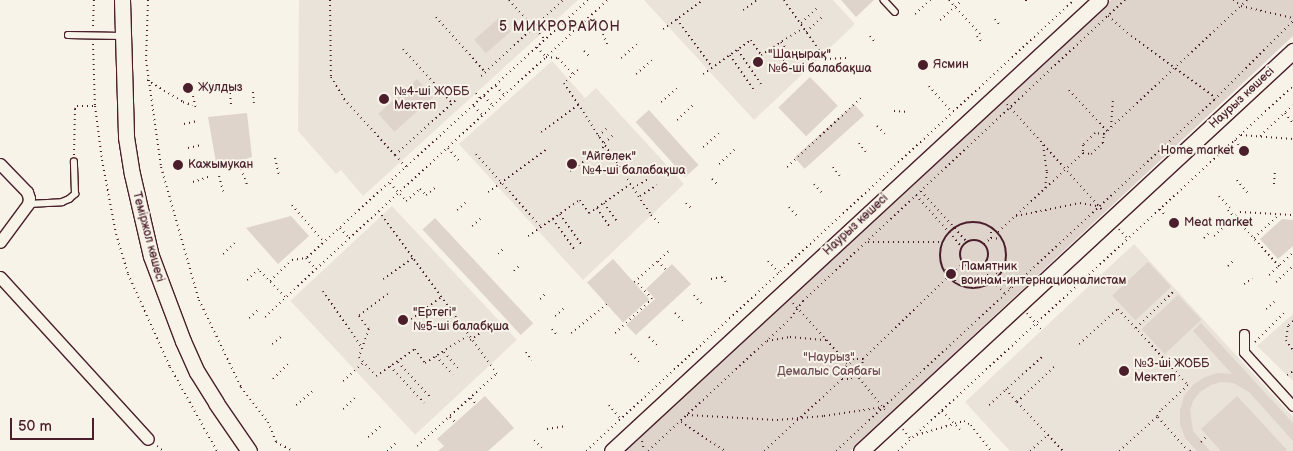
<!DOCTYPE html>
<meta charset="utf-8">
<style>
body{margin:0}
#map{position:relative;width:1293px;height:451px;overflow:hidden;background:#f7f3e8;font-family:"Balsamiq Sans",sans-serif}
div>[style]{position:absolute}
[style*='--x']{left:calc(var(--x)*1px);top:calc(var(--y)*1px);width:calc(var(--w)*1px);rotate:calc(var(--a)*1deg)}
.built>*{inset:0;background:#eae3da;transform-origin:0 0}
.green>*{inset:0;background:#ded4cc;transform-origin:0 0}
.path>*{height:2px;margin-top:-1px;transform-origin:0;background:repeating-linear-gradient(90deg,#4a1f2b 0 1px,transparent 0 5px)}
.path>.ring{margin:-1px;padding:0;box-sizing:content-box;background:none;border:2px solid #4a1f2b;border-radius:50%}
.roads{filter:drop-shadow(1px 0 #4a1f2b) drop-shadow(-1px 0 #4a1f2b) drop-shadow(0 1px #4a1f2b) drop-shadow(0 -1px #4a1f2b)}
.service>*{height:5.5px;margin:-2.75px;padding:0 2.75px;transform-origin:2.75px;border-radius:2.75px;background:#f7f3e8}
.pedestrian>*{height:9px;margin:-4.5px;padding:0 4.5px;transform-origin:4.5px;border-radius:4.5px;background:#f7f3e8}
.minor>*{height:11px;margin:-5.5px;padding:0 5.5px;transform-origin:5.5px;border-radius:5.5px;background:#f7f3e8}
.tertiary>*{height:15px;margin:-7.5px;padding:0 7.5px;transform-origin:7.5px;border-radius:7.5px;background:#f7f3e8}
.dots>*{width:14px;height:14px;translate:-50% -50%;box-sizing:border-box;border:2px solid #f7f3e8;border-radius:50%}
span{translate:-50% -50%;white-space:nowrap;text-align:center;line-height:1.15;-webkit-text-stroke:4px #f7f3e8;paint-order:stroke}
.poi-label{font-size:12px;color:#4a1f2b}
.left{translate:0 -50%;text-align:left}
.right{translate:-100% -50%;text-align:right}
.street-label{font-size:12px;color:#4a1f2b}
.park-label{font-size:12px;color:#6f4c53}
.neighbourhood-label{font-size:14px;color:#4a1f2b;letter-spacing:1px}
.scale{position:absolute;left:10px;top:418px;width:84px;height:22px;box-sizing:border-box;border:2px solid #4a1f2b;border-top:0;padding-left:6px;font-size:15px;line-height:18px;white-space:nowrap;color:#4a1f2b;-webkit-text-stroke:4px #f7f3e8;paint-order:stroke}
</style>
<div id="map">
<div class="built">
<i style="clip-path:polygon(299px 0,578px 0,363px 196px,341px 170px,336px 174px,298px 131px)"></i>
<i style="clip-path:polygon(644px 0,833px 0,855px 24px,754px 120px)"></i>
<i style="clip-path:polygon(552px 61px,585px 98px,596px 88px,684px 184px,583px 280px,459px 144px)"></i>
<i style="left:392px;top:206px;width:183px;height:139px;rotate:47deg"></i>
<i style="clip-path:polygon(1134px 244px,1293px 417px,1293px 451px,1010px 451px,965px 402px)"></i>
<i style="clip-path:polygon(1293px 314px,1293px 381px,1257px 346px)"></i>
</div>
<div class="green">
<i style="clip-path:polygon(841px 0,874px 0,856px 17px)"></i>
<i style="clip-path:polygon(1111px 0,1293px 0,1293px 36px,850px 451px,624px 451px)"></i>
<i style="left:499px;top:18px;width:18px;height:33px;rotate:49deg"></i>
<i style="left:810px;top:77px;width:40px;height:44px;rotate:46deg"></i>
<i style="left:417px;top:79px;width:24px;height:52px;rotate:48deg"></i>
<i style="left:854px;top:104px;width:15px;height:80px;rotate:48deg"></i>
<i style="left:649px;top:110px;width:74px;height:18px;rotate:48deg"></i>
<i style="clip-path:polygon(247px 113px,252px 157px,217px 168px,208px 117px)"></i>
<i style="clip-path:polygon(291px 216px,309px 236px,278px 264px,246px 228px)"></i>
<i style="left:435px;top:218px;width:144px;height:17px;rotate:47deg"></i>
<i style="clip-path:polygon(1282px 219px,1293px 220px,1293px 246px,1278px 259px,1260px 239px)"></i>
<i style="left:613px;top:259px;width:54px;height:35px;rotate:48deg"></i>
<i style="left:1148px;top:262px;width:34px;height:49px;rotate:47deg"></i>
<i style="clip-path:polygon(672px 264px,691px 284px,636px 335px,626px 325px,655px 299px,646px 289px)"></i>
<i style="left:1178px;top:295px;width:34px;height:50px;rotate:47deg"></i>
<i style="clip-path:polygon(1201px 323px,1293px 423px,1293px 441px,1249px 392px,1233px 383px,1221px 382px,1211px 385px,1200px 392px,1193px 401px,1190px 410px,1193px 431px,1210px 451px,1197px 451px,1185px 438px,1180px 424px,1180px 410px,1184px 396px,1193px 385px,1205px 377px,1218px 373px,1232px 374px,1193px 331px)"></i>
<i style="clip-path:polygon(485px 396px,514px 428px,488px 451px,438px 451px,444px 446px,437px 439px)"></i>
<i style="clip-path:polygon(1237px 396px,1287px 450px,1286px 451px,1221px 451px,1201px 429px)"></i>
</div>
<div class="path">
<i style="--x:148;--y:0;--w:60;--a:91.9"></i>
<i style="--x:146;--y:60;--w:108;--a:82"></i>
<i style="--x:161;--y:167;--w:138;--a:74.1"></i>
<i style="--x:199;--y:300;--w:97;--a:64.2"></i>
<i style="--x:241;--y:387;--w:44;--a:52.4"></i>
<i style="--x:268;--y:422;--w:22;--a:68"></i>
<i style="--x:276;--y:442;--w:19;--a:28"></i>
<i style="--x:330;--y:0;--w:77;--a:89.3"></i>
<i style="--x:331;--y:77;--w:26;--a:59"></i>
<i style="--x:344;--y:99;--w:76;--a:47.7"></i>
<i style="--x:509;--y:0;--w:52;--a:48.1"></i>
<i style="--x:588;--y:0;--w:382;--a:137.5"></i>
<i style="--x:306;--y:258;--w:15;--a:48"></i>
<i style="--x:316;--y:269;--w:397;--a:-42.7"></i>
<i style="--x:784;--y:0;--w:72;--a:55.2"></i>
<i style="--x:825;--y:59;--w:21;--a:-3"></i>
<i style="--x:949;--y:0;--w:46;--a:47.6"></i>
<i style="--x:1026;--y:0;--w:1;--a:90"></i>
<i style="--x:1233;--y:0;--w:10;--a:37"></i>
<i style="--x:1241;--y:6;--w:53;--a:13"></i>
<i style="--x:743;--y:10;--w:17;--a:-36"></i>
<i style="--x:915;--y:14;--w:21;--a:-43"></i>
<i style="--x:1108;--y:16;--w:30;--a:41"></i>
<i style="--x:1131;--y:36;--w:105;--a:36.1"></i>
<i style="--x:436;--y:17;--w:74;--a:48.3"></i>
<i style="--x:677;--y:19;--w:59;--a:53.9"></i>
<i style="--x:995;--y:19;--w:8;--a:50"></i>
<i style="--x:940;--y:20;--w:30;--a:-42"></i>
<i style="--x:801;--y:23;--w:21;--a:-43"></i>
<i style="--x:93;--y:26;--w:26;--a:-88"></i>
<i style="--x:663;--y:29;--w:49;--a:-35.9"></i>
<i style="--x:806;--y:32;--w:22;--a:-43"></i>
<i style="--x:603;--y:34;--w:11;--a:68"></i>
<i style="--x:870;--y:36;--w:9;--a:49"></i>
<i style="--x:977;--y:36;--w:8;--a:50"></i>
<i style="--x:781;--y:42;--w:17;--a:50"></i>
<i style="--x:93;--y:44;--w:62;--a:88.2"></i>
<i style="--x:95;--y:106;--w:54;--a:82.6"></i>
<i style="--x:102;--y:160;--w:75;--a:79.3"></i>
<i style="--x:116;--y:234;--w:42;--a:73.3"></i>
<i style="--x:128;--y:274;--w:102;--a:65.7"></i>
<i style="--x:170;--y:367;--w:96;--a:60.8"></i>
<i style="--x:537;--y:47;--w:13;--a:48"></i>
<i style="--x:546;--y:57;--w:12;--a:5"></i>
<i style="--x:558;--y:58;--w:22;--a:47"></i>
<i style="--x:403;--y:49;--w:73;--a:47.8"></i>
<i style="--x:773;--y:49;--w:18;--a:47"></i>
<i style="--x:738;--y:50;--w:43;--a:56.3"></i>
<i style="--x:584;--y:51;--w:10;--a:45"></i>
<i style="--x:730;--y:55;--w:45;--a:56"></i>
<i style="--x:621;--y:58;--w:21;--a:-41"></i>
<i style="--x:578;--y:70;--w:19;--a:137"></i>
<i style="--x:564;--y:83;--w:158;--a:56.6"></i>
<i style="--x:651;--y:215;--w:14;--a:45"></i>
<i style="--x:636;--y:74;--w:21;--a:-41"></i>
<i style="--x:703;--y:74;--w:59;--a:-35.3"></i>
<i style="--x:751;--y:40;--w:18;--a:56"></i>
<i style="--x:761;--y:55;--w:50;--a:-32.7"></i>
<i style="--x:481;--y:76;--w:112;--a:-42.8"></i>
<i style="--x:147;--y:80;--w:42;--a:31.4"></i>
<i style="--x:183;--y:102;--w:10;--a:17"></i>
<i style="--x:496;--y:86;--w:12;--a:48"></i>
<i style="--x:929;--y:86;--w:35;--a:49"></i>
<i style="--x:1069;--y:90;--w:56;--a:47.2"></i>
<i style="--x:253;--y:92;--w:11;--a:85"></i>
<i style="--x:230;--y:93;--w:12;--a:85"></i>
<i style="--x:476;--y:93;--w:8;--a:50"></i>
<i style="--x:193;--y:96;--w:13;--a:77"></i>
<i style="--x:484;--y:96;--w:13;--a:48"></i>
<i style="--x:661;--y:102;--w:21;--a:-41"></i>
<i style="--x:1007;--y:104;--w:142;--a:48.1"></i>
<i style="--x:474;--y:106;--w:12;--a:48"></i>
<i style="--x:894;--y:111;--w:15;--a:4"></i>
<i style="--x:1285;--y:113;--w:13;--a:51"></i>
<i style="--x:677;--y:120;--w:22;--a:-43"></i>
<i style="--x:184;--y:124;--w:14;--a:-12"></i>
<i style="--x:877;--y:126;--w:11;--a:45"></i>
<i style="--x:1111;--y:127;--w:28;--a:-86"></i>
<i style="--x:541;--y:132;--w:46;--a:-36.1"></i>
<i style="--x:1104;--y:134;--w:196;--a:-43.1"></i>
<i style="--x:1241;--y:135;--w:52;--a:4.4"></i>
<i style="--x:598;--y:136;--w:11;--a:-41"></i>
<i style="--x:1260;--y:136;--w:45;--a:-43.2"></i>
<i style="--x:1235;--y:140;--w:6;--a:51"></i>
<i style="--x:604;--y:143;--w:11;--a:-41"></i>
<i style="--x:859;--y:143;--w:11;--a:52"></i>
<i style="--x:1043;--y:145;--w:27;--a:82"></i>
<i style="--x:1047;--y:172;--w:16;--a:97"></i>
<i style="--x:703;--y:147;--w:21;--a:-41"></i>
<i style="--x:188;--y:148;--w:14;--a:-12"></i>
<i style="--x:448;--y:148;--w:20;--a:49"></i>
<i style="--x:476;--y:154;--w:98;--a:48.3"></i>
<i style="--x:74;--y:155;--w:46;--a:-88.8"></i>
<i style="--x:75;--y:109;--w:4;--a:-56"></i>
<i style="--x:77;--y:106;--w:18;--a:0"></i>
<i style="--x:275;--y:158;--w:17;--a:77"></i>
<i style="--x:719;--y:164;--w:21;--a:-43"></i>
<i style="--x:406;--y:167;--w:16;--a:-133"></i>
<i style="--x:395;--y:155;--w:85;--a:-42.1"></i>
<i style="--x:787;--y:167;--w:104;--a:-43.1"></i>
<i style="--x:833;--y:167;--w:11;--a:52"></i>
<i style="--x:241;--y:169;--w:17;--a:69"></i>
<i style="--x:570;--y:171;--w:43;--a:-35.5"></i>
<i style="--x:219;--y:176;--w:16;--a:75"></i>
<i style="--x:712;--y:179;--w:10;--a:45"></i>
<i style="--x:1237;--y:180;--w:17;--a:50"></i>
<i style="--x:193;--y:182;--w:16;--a:-18"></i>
<i style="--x:390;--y:183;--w:24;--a:48"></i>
<i style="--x:406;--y:201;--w:18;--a:-41"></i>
<i style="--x:420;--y:189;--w:8;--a:45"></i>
<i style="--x:426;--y:195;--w:13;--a:-39"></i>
<i style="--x:814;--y:184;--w:12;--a:48"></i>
<i style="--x:1274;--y:184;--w:15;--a:-86"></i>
<i style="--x:633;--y:188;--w:20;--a:-30"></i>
<i style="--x:921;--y:191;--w:67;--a:48"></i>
<i style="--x:488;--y:192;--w:73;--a:-36.1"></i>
<i style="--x:916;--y:195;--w:68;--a:48.6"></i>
<i style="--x:640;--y:196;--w:20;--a:-33"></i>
<i style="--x:1219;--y:196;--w:16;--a:47"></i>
<i style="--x:604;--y:203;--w:22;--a:54"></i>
<i style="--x:686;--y:203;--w:10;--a:45"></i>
<i style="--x:292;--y:205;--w:49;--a:49.1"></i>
<i style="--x:789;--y:207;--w:12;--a:48"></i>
<i style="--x:597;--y:208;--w:23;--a:56"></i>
<i style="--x:1160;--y:209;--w:8;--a:50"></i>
<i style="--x:457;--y:210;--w:11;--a:-41"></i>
<i style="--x:1228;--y:210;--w:76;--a:47.7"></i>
<i style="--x:379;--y:211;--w:205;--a:54.1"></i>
<i style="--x:560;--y:214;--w:39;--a:55"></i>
<i style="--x:1016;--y:216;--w:65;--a:-11.5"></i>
<i style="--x:1080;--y:203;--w:17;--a:10"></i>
<i style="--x:553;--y:219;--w:39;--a:55"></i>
<i class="ring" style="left:940px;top:222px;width:64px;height:64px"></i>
<i style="--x:472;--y:226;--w:11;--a:-41"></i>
<i style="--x:991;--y:227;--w:11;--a:90"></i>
<i style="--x:991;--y:238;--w:11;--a:5"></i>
<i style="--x:340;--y:228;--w:13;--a:48"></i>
<i style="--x:1119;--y:229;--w:12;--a:48"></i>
<i style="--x:998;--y:232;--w:116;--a:-42.9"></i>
<i style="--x:1083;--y:153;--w:8;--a:7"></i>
<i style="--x:1091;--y:154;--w:16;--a:-43"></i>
<i style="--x:1103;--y:143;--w:9;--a:-84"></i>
<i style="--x:1104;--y:134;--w:9;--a:-174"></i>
<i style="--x:1095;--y:133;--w:17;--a:135"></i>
<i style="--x:1083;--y:145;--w:8;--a:90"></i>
<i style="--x:528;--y:236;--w:63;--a:-34.7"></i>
<i style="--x:580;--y:200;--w:16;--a:55"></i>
<i style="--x:589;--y:213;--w:51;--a:-34.6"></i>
<i style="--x:1214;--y:236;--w:35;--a:-43"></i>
<i style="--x:1240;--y:212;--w:53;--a:3.2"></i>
<i style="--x:1204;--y:238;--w:8;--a:-45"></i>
<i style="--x:1254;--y:238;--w:35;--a:-43"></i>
<i class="ring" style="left:960px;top:240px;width:26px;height:26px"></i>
<i style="--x:868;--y:242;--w:75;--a:0"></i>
<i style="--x:984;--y:244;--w:9;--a:-41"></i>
<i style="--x:223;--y:254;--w:16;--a:-43"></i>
<i style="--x:498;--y:254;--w:10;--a:-45"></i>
<i style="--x:658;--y:261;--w:12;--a:48"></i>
<i style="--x:768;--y:261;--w:18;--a:47"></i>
<i style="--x:986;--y:262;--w:37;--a:47"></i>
<i style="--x:1228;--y:266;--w:10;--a:-45"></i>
<i style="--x:980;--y:267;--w:37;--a:47"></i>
<i style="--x:945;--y:270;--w:11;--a:0"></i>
<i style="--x:956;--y:270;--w:12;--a:95"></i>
<i style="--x:956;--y:270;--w:9;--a:-41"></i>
<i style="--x:260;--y:271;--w:36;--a:46"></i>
<i style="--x:514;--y:271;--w:10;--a:-45"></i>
<i style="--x:1269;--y:275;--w:33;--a:-43"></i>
<i style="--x:383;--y:279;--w:37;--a:-35"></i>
<i style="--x:711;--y:279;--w:11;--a:-10"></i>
<i style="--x:722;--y:277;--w:6;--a:51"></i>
<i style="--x:247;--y:280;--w:16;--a:-43"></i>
<i style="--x:270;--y:281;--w:30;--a:-44"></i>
<i style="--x:292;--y:260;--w:14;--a:-8"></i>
<i style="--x:634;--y:282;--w:47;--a:-41.5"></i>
<i style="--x:1276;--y:282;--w:23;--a:-43"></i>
<i style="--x:1244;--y:284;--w:10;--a:-37"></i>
<i style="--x:323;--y:291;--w:69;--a:55.6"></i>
<i style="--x:388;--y:294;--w:36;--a:143"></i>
<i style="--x:359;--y:316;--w:16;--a:52"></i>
<i style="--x:369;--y:329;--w:30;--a:110"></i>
<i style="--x:359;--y:357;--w:25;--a:48"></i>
<i style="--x:376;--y:376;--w:47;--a:-34.7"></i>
<i style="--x:415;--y:349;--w:17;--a:54"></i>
<i style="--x:425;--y:363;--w:50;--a:-32.7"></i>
<i style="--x:694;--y:295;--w:12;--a:48"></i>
<i style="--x:540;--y:299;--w:10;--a:-45"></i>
<i style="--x:793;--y:303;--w:82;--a:48"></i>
<i style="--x:1266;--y:309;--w:11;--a:-41"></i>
<i style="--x:675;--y:313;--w:13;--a:45"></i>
<i style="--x:1027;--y:313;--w:23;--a:49"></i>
<i style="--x:555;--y:316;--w:11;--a:-41"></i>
<i style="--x:265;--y:317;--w:70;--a:-43.3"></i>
<i style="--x:249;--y:318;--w:13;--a:-42"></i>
<i style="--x:411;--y:319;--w:37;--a:-36"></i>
<i style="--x:1293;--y:321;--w:7;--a:135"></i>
<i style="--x:1288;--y:326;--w:14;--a:98"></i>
<i style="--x:1286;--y:340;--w:12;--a:55"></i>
<i style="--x:1136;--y:328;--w:52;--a:-44.2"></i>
<i style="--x:552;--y:329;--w:9;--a:49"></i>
<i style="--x:465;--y:331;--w:13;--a:-32"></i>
<i style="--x:571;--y:333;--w:46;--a:-38.9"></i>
<i style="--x:615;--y:333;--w:50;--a:-42.6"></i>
<i style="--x:652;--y:299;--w:24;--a:-132"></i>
<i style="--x:649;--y:337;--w:13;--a:45"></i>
<i style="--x:470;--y:340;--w:16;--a:-35"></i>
<i style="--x:767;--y:341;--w:23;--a:-10"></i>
<i style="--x:790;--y:337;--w:37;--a:5"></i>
<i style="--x:1255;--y:342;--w:41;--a:-45"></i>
<i style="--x:272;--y:344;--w:13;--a:-39"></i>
<i style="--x:1079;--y:344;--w:52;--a:-41.9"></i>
<i style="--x:1118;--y:309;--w:103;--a:47.4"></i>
<i style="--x:1188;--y:385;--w:38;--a:137"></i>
<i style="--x:1160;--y:411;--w:7;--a:117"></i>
<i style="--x:1157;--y:417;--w:51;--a:138.2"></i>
<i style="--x:444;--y:352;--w:23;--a:49"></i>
<i style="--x:526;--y:352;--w:10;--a:53"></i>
<i style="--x:631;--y:354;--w:13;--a:45"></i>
<i style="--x:436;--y:356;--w:25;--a:48"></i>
<i style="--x:863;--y:359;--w:118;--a:-44"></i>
<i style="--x:398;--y:362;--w:47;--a:47.6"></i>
<i style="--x:390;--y:366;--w:50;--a:47.4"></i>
<i style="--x:1054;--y:367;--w:51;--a:136.6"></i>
<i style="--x:1017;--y:402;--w:67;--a:46.8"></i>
<i style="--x:856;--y:374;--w:48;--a:51"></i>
<i style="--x:1287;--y:375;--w:7;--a:-34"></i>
<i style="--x:273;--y:379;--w:24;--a:-45"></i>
<i style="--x:343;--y:381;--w:28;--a:-42"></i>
<i style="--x:1006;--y:389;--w:17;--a:50"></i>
<i style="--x:471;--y:398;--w:8;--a:50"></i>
<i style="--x:296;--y:405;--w:23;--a:-40"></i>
<i style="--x:609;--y:405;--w:17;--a:50"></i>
<i style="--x:989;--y:405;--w:73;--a:-42.2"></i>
<i style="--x:343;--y:409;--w:19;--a:-43"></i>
<i style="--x:942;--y:411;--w:28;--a:46"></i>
<i style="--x:687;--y:415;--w:90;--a:3.2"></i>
<i style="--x:777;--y:420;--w:47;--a:-4.9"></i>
<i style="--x:824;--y:416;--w:60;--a:-8.7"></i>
<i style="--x:450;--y:417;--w:7;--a:45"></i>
<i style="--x:1158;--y:417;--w:45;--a:48.6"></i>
<i style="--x:681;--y:422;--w:53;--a:33.4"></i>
<i style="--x:547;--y:429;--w:18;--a:-9"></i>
<i style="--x:903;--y:429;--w:13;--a:51"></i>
<i style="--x:917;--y:435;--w:49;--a:-16.6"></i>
<i style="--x:964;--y:421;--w:8;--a:30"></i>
<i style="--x:971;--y:425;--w:33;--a:52"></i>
<i style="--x:368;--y:437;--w:20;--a:-41"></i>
<i style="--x:534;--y:440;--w:11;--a:45"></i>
<i style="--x:642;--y:441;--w:10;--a:79"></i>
<i style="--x:1201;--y:442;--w:8;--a:-45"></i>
<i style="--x:157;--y:446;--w:8;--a:40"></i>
<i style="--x:417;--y:446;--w:107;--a:-42.3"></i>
<i style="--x:387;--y:451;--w:15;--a:-42"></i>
<i style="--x:586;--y:451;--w:664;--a:-42.74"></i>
<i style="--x:648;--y:451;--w:195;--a:-42.9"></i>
<i style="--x:791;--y:318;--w:21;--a:-55"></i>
<i style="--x:803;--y:301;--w:441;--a:-43.1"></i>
<i style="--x:764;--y:451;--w:106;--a:-42.7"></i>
<i style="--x:842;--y:379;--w:9;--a:0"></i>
<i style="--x:851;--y:379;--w:16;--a:-45"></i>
<i style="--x:862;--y:368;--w:9;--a:-84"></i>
<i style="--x:863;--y:359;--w:9;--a:180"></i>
<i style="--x:854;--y:359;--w:16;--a:137"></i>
<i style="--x:842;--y:370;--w:9;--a:90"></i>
<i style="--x:836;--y:451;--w:516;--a:-42.88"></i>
<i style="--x:1214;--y:100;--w:112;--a:-45"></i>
<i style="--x:898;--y:451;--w:538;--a:-42.74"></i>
<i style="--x:1030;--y:451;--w:24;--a:-42"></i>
<i style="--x:1190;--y:451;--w:4;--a:-45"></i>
</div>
<div class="roads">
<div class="service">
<i style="--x:884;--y:0;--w:16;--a:47"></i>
<i style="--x:68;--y:35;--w:54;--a:1.1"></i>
<i style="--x:28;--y:204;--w:34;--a:-3"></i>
<i style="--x:62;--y:202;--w:8;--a:-23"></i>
<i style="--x:69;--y:199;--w:8;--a:-40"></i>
<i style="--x:75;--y:194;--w:32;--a:-92"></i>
</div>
<div class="pedestrian">
<i style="--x:1244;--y:334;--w:18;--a:90"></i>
<i style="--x:1244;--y:352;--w:73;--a:47.8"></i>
</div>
<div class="minor">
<i style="--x:0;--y:164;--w:39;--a:46"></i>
<i style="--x:27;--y:192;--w:6;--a:72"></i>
<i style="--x:29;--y:198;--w:6;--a:99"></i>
<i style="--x:28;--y:204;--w:47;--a:126.4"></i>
<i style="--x:0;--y:277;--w:219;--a:47.6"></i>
</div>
<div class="tertiary">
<i style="--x:122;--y:0;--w:137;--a:88.3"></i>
<i style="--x:126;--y:137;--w:37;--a:81"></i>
<i style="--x:132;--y:174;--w:84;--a:77"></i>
<i style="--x:151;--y:256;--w:91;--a:69.4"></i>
<i style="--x:183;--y:341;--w:34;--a:66"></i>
<i style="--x:197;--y:372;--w:36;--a:58"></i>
<i style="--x:216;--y:403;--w:58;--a:55.5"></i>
<i style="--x:612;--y:451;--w:664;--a:-42.74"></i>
<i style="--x:861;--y:451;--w:589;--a:-42.8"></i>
</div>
</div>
<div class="dots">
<i style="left:758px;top:62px;background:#4a1f2b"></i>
<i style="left:923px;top:65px;background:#4a1f2b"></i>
<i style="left:188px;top:88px;background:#4a1f2b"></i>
<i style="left:384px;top:99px;background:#4a1f2b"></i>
<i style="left:1244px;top:151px;background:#4a1f2b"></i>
<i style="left:572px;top:164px;background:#4a1f2b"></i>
<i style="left:178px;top:165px;background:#4a1f2b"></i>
<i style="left:1174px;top:223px;background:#4a1f2b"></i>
<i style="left:951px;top:274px;background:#4a1f2b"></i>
<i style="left:403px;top:320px;background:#4a1f2b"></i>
<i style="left:1124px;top:371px;background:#4a1f2b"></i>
</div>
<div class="poi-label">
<span class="left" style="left:768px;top:62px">"Шаңырақ"<br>№6-ші балабақша</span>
<span class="left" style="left:933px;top:65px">Ясмин</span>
<span class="left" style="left:198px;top:88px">Жулдыз</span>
<span class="left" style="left:394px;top:99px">№4-ші ЖОББ<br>Мектеп</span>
<span class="right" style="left:1234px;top:151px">Home market</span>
<span class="left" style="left:582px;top:164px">"Айгөлек"<br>№4-ші балабақша</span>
<span class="left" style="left:188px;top:165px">Кажымукан</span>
<span class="left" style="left:1184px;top:223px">Meat market</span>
<span class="left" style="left:961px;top:274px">Памятник<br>воинам-интернационалистам</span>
<span class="left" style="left:413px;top:320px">"Ертегі"<br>№5-ші балабқша</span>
<span class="left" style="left:1134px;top:371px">№3-ші ЖОББ<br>Мектеп</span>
</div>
<div class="street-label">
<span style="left:1242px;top:98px;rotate:-43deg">Наурыз көшесі</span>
<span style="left:856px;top:225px;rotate:-43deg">Наурыз көшесі</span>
<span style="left:148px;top:237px;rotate:75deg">Теміржол көшесі</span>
</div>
<div class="park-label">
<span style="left:829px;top:365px">"Наурыз"<br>Демалыс Саябағы</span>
</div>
<div class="neighbourhood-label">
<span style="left:560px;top:27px">5 МИКРОРАЙОН</span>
</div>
<div class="scale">50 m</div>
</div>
